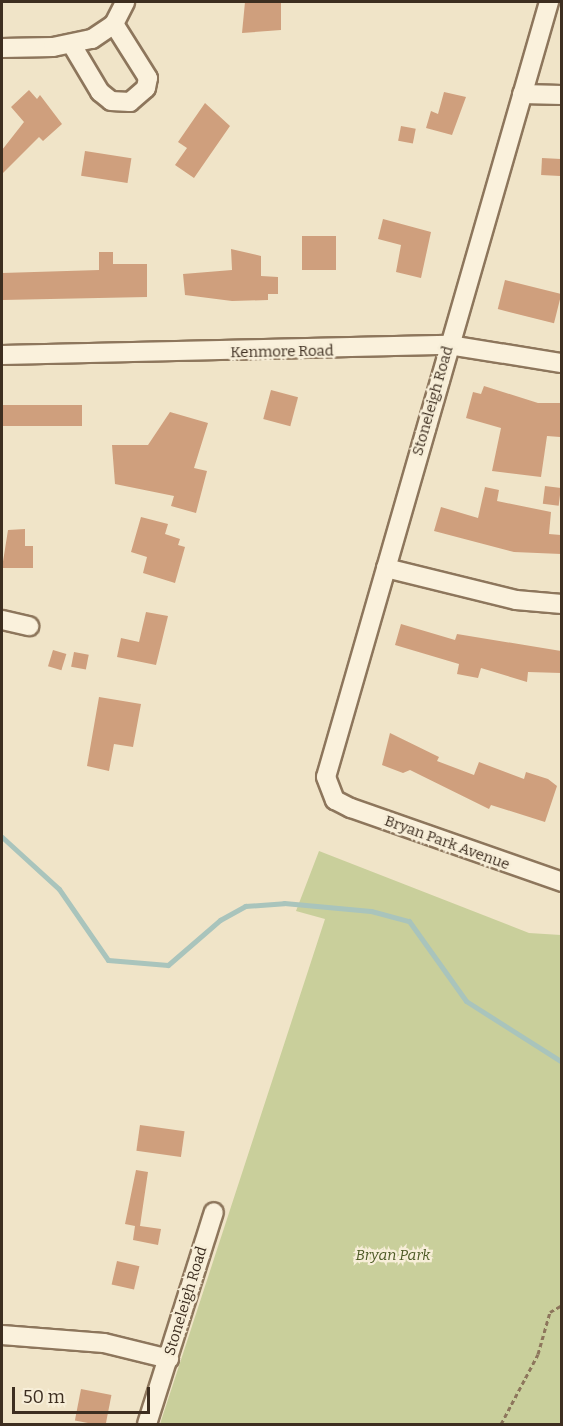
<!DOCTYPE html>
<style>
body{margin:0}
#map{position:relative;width:563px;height:1426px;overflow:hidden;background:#f0e4c8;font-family:Bitter,serif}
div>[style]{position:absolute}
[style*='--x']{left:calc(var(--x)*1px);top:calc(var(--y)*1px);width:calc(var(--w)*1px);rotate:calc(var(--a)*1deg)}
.green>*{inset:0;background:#c9cf9b}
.stream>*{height:5px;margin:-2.5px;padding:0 2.5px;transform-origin:2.5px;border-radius:2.5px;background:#a9c4bc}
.building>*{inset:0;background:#cf9f7d;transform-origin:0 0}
.path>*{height:3px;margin-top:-1.5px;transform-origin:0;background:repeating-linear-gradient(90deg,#8d765c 0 4.5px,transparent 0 7.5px)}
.roads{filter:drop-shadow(2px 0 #8d765c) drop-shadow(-2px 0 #8d765c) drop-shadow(0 2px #8d765c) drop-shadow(0 -2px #8d765c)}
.minor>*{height:18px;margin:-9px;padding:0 9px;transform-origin:9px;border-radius:9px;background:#faf1dc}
span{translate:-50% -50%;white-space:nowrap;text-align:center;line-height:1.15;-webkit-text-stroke:4.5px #f7eed8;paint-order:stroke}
.street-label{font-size:15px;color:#3d2e20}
.park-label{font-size:15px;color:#4d5a26;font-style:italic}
.frame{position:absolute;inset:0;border:3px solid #3d2e20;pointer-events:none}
.scale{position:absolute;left:12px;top:1387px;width:138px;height:27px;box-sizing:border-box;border:3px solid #3d2e20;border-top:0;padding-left:8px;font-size:18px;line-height:21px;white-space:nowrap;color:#3d2e20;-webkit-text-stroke:4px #f7eed8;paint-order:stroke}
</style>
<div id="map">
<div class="green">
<i style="clip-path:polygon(319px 851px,529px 933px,561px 935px,561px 1424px,160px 1424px,325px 919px,296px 911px)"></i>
</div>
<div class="stream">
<i style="--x:2;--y:837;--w:77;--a:42.4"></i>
<i style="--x:59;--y:889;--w:86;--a:55.4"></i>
<i style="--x:108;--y:960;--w:60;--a:4.8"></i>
<i style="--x:168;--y:965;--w:69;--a:-40.9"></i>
<i style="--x:220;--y:920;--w:29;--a:-29"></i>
<i style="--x:245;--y:906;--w:39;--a:-4"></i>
<i style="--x:284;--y:903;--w:87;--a:5.3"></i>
<i style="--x:371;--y:911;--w:39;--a:15"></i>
<i style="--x:409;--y:921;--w:98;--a:54.5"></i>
<i style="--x:466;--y:1001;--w:114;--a:32.4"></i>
</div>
<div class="building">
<i style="clip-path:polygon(245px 2px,281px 2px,281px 30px,242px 33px)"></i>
<i style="clip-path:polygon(29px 90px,37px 99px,40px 95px,62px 124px,43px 141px,39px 137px,2px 174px,2px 150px,24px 122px,11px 107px)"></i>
<i style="clip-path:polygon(444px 92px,466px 97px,452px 135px,426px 128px,431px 111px,438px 114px)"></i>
<i style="clip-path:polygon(205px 103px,230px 126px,194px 178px,175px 165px,187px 148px,178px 142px)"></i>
<i style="left:401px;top:126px;width:15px;height:15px;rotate:11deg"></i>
<i style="left:85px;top:151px;width:47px;height:25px;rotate:9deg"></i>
<i style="left:542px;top:158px;width:19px;height:17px;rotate:3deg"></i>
<i style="clip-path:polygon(383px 219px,431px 232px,421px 278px,396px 272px,401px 245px,378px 239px)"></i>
<i style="left:302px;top:236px;width:34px;height:34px"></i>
<i style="clip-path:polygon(231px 249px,261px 256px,261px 276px,278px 277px,278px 294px,268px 294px,268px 300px,232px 301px,185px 295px,183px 274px,232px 270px)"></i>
<i style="clip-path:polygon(99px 252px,113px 252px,113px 264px,147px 264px,147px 297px,2px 300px,2px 273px,99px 270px)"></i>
<i style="left:505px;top:280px;width:58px;height:30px;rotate:14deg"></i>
<i style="clip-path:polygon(484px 386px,538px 403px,561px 403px,560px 437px,547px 436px,541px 477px,492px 471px,501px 428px,466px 418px,473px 392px,481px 394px)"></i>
<i style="left:271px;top:390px;width:28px;height:30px;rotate:15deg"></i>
<i style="left:82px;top:405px;width:21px;height:80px;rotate:90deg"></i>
<i style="clip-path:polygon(170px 412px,208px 423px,194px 468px,207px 471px,196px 513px,171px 506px,174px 496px,115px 484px,112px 445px,148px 445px)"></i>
<i style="left:545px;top:486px;width:16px;height:18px;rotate:7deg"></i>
<i style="clip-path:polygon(485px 487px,499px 490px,497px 501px,551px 512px,549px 534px,561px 535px,561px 554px,514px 552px,434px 531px,441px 507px,478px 518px)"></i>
<i style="clip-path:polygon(141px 517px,168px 524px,165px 534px,180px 539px,178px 545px,185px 547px,175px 583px,143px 573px,147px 557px,131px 552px)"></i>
<i style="clip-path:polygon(25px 529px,25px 546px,33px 546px,33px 568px,2px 568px,8px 530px)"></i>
<i style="clip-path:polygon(146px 612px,168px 616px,156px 665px,117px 657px,121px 638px,139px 642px)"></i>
<i style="clip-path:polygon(401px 624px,455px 640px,457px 634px,561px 651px,561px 673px,528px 672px,527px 682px,481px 668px,478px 678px,457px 674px,459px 664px,395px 645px)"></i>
<i style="left:53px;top:650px;width:14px;height:17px;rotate:17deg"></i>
<i style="left:74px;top:652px;width:15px;height:15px;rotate:11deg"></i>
<i style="clip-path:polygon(99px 697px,141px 704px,133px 747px,114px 744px,109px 771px,87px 766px)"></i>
<i style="clip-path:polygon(390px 733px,439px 757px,437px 761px,474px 775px,479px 762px,524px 779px,526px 772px,548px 779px,557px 786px,545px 822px,491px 805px,489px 809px,410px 770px,403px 773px,382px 765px)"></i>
<i style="left:140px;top:1125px;width:45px;height:26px;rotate:8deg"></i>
<i style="clip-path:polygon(136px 1170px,148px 1172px,140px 1226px,161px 1229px,158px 1245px,133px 1240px,135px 1226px,125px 1224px)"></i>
<i style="left:117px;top:1261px;width:23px;height:24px;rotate:13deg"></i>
<i style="left:81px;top:1389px;width:31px;height:32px;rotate:11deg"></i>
</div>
<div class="path">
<i style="--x:501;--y:1424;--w:79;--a:-62.1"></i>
<i style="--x:538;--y:1354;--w:44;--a:-74.1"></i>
<i style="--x:550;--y:1312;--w:14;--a:-30"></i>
</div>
<div class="roads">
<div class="minor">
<i style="--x:549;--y:2;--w:806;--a:106.05"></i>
<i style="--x:326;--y:777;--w:25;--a:69"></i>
<i style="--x:335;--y:800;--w:18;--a:27"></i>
<i style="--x:351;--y:808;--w:224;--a:19.3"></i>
<i style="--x:72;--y:45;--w:55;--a:59.2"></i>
<i style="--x:100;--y:92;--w:14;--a:39"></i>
<i style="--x:111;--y:101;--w:19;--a:3"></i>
<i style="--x:130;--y:102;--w:21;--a:-41"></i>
<i style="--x:146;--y:88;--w:10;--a:-79"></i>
<i style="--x:148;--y:78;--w:64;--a:-122.2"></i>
<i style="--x:2;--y:48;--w:51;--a:-1.1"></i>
<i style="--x:53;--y:47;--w:40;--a:-12"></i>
<i style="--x:92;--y:39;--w:27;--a:-34"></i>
<i style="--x:114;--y:24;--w:25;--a:-63"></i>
<i style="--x:522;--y:94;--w:40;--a:1.4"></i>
<i style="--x:2;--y:355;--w:447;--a:-1.3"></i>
<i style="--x:449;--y:345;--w:114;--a:9.1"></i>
<i style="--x:386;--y:568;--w:134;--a:13.8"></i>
<i style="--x:516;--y:600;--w:46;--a:5"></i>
<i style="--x:2;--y:620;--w:28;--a:13"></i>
<i style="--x:2;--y:1335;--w:102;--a:4.5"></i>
<i style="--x:104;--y:1343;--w:67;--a:13.8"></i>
<i style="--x:147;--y:1424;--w:222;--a:-72.5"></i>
</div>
</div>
<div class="street-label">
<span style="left:282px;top:352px;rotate:-1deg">Kenmore Road</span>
<span style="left:433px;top:401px;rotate:-74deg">Stoneleigh Road</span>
<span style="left:447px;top:843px;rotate:20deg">Bryan Park Avenue</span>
<span style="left:186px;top:1301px;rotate:-73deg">Stoneleigh Road</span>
</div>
<div class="park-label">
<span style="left:393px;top:1256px">Bryan Park</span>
</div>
<div class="frame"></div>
<div class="scale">50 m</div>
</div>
